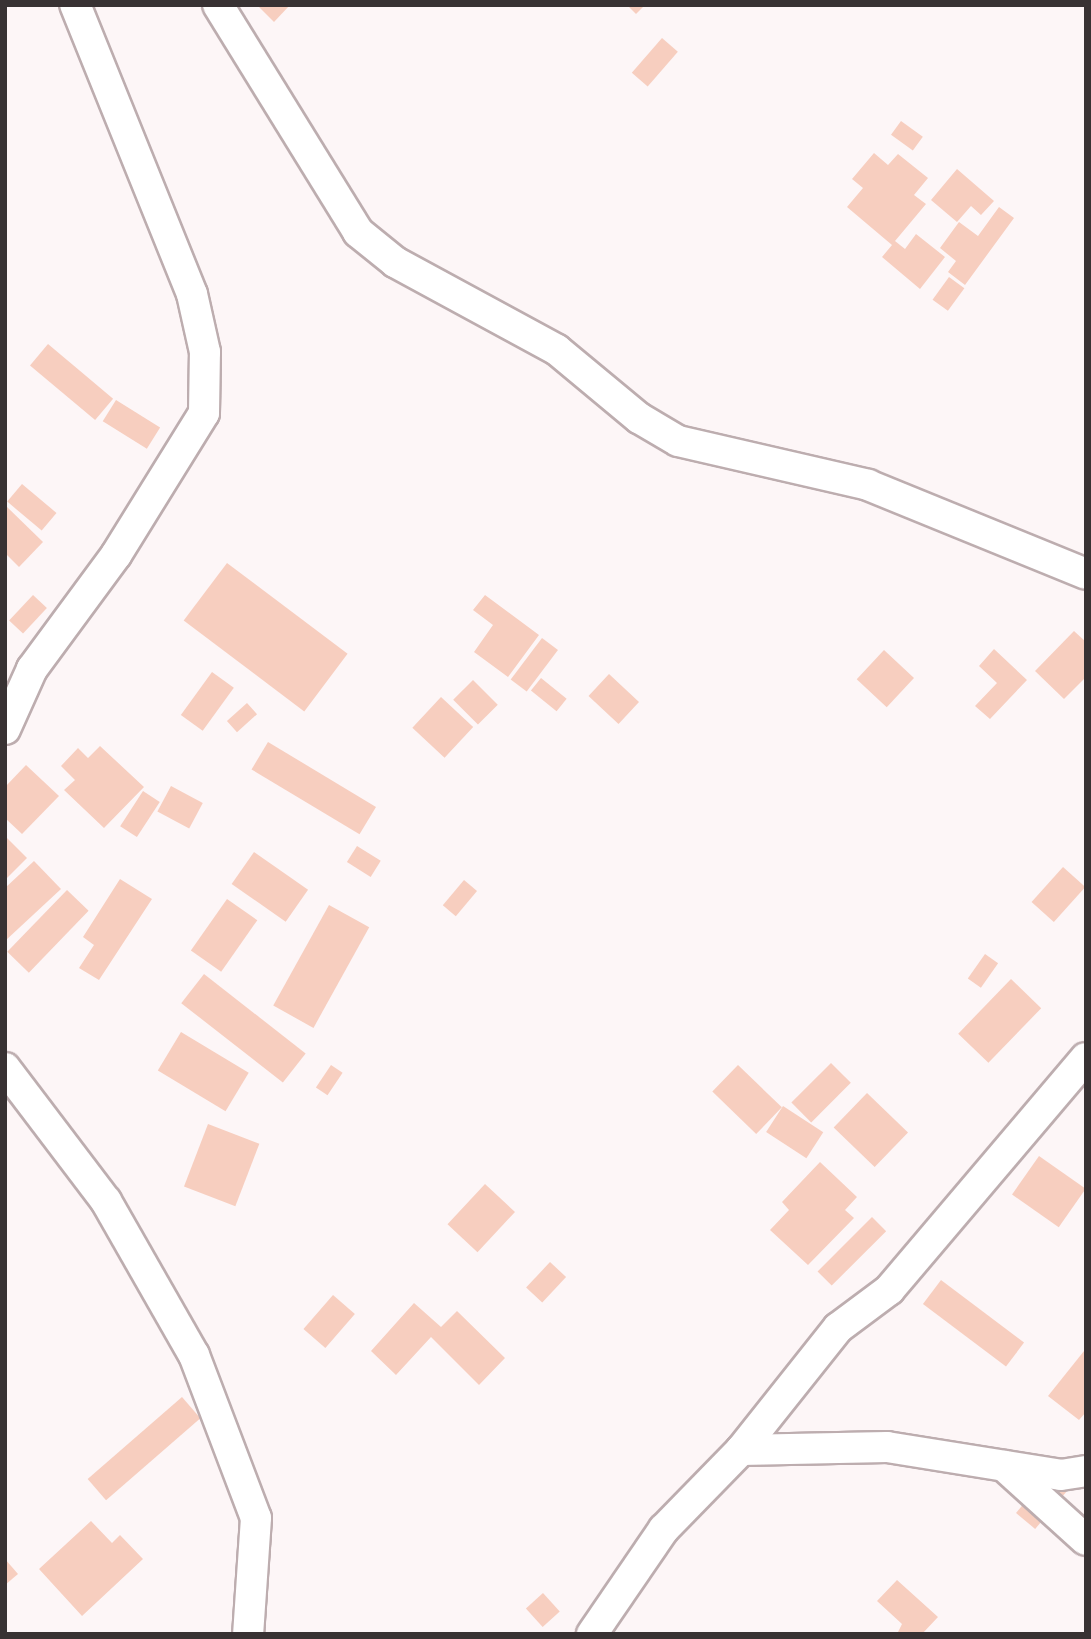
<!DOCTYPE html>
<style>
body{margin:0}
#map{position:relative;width:1091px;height:1639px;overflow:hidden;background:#fdf6f7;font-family:"Source Sans 3",sans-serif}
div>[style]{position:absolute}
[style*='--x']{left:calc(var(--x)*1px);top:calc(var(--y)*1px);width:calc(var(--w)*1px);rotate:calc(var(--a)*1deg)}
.building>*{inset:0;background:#f7cebf;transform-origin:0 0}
.roads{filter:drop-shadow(2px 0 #bdadaf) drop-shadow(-2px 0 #bdadaf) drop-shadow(0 2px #bdadaf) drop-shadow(0 -2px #bdadaf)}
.street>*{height:30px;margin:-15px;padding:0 15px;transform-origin:15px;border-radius:15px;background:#fff}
span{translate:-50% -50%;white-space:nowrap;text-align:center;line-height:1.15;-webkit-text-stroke:5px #fff;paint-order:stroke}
.frame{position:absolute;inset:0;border:7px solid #383233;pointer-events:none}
</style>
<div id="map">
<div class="building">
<i style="clip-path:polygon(257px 5px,290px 5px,274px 22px)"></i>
<i style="clip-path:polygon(627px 5px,645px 5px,636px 14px)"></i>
<i style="left:662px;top:38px;width:21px;height:46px;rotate:41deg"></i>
<i style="left:901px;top:121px;width:27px;height:17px;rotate:36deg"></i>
<i style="clip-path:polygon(874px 153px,888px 165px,898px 154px,928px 178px,914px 195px,926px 204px,895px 241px,905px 249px,916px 234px,945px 257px,920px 289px,882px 257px,892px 245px,847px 207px,863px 188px,852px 179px)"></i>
<i style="clip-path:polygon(957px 169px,994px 201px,981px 215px,971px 206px,957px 222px,931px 200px)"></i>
<i style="clip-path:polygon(999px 207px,1014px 218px,965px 285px,948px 272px,956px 261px,940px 248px,959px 222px,978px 236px)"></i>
<i style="left:949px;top:277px;width:19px;height:28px;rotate:36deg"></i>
<i style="left:48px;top:344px;width:85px;height:28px;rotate:40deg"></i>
<i style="left:116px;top:400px;width:52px;height:25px;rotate:32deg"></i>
<i style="left:22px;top:484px;width:45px;height:23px;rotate:40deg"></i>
<i style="clip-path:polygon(5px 505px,43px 542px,19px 567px,5px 553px)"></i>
<i style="left:227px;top:563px;width:151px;height:72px;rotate:37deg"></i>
<i style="left:33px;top:595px;width:19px;height:35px;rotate:43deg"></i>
<i style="clip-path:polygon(485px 595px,539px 635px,508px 677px,474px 652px,493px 625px,473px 610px)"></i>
<i style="clip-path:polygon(1074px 631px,1086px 642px,1086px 677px,1064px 699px,1035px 671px)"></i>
<i style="left:542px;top:638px;width:20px;height:52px;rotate:37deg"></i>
<i style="clip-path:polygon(994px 649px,1027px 680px,990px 719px,975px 706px,997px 683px,979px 666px)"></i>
<i style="left:884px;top:650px;width:41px;height:40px;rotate:43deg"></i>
<i style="left:212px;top:672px;width:27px;height:53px;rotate:36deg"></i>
<i style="left:609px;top:674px;width:41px;height:30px;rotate:43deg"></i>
<i style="left:541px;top:678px;width:33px;height:16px;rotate:39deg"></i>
<i style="left:473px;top:680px;width:35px;height:28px;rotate:45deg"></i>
<i style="left:441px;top:697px;width:44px;height:42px;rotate:43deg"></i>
<i style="left:247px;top:703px;width:15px;height:27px;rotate:48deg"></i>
<i style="left:268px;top:742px;width:126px;height:32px;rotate:31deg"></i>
<i style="clip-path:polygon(100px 746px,144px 787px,104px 828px,64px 790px,75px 780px,61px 766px,78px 748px,88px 758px)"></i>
<i style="clip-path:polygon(26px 765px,59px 796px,22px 834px,5px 818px,5px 787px)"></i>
<i style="left:171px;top:786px;width:36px;height:29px;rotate:28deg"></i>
<i style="left:143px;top:791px;width:20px;height:42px;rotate:33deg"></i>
<i style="clip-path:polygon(5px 836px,27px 858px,5px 880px)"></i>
<i style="left:357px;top:846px;width:28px;height:19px;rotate:32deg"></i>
<i style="left:254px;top:852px;width:66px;height:39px;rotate:35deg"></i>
<i style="clip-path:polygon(34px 861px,61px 889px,5px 941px,5px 888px)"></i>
<i style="left:1063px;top:867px;width:30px;height:47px;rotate:42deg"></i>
<i style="clip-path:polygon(120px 879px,152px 899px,99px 980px,79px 968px,94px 945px,83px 937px)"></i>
<i style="left:464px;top:880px;width:17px;height:33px;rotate:40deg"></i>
<i style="left:67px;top:890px;width:30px;height:86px;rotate:44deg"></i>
<i style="left:227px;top:899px;width:37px;height:63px;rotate:35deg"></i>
<i style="left:329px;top:905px;width:46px;height:115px;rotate:29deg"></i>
<i style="left:985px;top:954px;width:16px;height:30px;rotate:35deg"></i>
<i style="left:204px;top:974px;width:129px;height:37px;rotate:38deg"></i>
<i style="left:1011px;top:979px;width:42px;height:76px;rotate:44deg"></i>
<i style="left:181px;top:1032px;width:79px;height:45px;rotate:31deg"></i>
<i style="left:831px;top:1063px;width:28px;height:56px;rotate:45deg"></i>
<i style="left:331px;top:1065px;width:14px;height:27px;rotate:34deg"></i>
<i style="left:738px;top:1065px;width:61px;height:37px;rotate:44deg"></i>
<i style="left:867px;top:1093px;width:57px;height:48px;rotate:44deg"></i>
<i style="left:783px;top:1106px;width:48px;height:31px;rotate:33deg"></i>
<i style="left:208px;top:1124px;width:55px;height:67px;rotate:21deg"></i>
<i style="left:1039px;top:1156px;width:57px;height:47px;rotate:35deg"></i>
<i style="clip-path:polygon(820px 1162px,857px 1197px,845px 1210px,854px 1218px,808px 1265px,770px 1230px,789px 1210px,782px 1202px)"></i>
<i style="left:485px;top:1184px;width:41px;height:55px;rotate:43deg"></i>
<i style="left:872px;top:1217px;width:20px;height:77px;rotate:45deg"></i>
<i style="left:550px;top:1262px;width:22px;height:35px;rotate:43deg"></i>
<i style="left:941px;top:1280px;width:104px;height:30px;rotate:37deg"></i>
<i style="left:333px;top:1295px;width:29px;height:45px;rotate:41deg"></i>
<i style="clip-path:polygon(414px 1303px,441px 1327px,457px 1311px,505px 1358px,479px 1385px,431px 1337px,396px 1375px,371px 1351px)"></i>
<i style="clip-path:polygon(1084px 1351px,1086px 1412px,1079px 1420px,1048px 1396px)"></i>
<i style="left:182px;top:1397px;width:28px;height:125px;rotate:49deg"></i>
<i style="left:1052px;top:1470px;width:25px;height:56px;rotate:40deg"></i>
<i style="clip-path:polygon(91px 1521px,112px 1543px,120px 1535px,143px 1559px,82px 1616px,39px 1569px)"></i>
<i style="clip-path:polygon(5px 1559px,18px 1574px,5px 1585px)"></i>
<i style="clip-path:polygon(897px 1580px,938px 1617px,922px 1634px,897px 1634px,902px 1624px,877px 1601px)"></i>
<i style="left:543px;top:1593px;width:25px;height:23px;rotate:48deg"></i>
</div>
<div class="roads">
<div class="street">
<i style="--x:218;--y:5;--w:267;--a:58.3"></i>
<i style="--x:358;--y:232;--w:48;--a:39"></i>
<i style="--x:395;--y:262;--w:184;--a:28.5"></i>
<i style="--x:557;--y:350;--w:107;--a:39.7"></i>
<i style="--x:639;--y:418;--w:45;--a:30.5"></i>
<i style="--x:678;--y:441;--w:195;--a:13"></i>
<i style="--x:868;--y:485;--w:235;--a:22.2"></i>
<i style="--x:5;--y:729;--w:66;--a:-65.8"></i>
<i style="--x:32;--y:669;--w:142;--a:-53.6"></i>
<i style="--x:116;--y:555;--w:167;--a:-58.2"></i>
<i style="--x:204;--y:413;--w:61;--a:-89.1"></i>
<i style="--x:205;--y:352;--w:59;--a:-102.6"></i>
<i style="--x:192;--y:294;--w:312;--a:-112"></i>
<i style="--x:5;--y:1068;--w:167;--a:52.8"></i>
<i style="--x:106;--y:1201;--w:177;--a:60.3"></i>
<i style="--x:194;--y:1355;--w:174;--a:69.2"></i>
<i style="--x:256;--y:1518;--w:116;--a:93.9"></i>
<i style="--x:741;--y:1450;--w:146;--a:-1.2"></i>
<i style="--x:887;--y:1447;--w:176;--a:9.1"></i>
<i style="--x:1061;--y:1475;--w:25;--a:-9"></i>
<i style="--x:1004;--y:1466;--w:110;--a:42.1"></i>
<i style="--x:592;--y:1634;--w:127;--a:-55.6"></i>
<i style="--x:664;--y:1529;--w:110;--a:-45.7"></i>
<i style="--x:741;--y:1450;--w:156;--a:-51.5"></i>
<i style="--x:838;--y:1328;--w:64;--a:-36.7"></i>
<i style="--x:889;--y:1290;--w:304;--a:-49.7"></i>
</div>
</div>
<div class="frame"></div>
</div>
